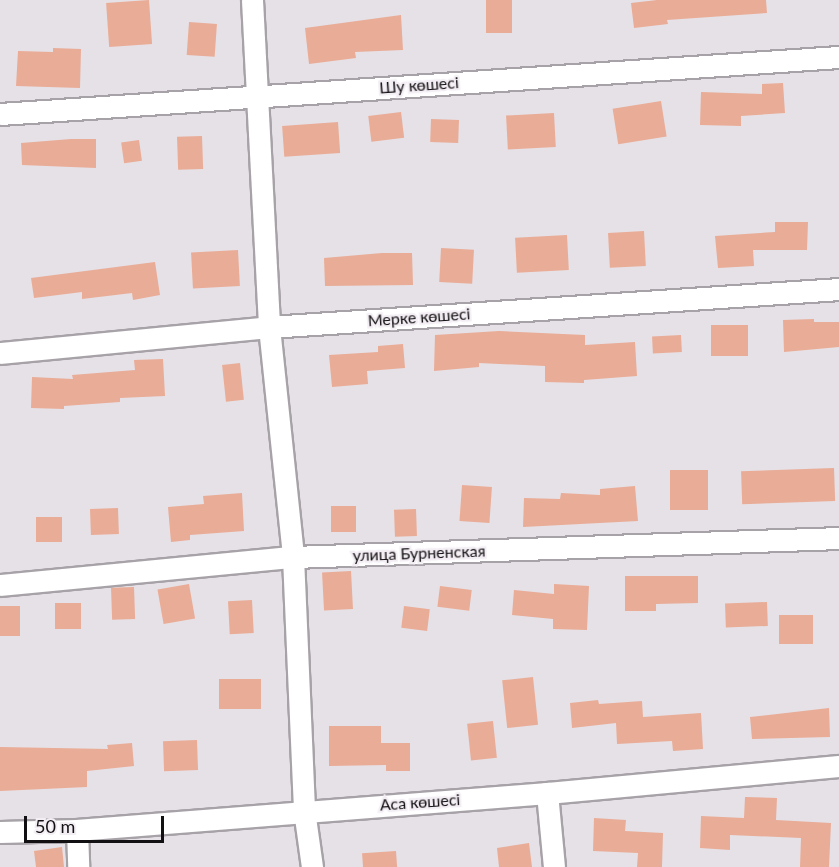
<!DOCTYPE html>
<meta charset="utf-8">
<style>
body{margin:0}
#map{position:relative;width:839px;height:867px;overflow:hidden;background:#e6e1e6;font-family:Lato,sans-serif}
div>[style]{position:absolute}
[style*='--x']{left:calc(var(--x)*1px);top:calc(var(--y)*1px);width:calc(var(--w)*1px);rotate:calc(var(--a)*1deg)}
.building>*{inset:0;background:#e9ac97;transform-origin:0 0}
.roads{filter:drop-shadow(2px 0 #a7a2a7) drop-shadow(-2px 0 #a7a2a7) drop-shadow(0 2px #a7a2a7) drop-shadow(0 -2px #a7a2a7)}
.minor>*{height:21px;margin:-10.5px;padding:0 10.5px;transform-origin:10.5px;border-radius:10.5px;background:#fff}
span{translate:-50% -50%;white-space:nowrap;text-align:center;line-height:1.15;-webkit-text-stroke:4.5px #f3eef4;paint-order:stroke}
.street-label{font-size:16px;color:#121012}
.scale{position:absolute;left:24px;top:816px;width:140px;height:27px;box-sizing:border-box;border:3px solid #121012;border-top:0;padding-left:8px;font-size:18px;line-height:21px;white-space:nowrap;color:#121012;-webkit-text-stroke:4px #f3eef4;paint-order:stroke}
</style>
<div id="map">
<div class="building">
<i style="left:149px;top:0;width:44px;height:43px;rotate:86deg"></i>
<i style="left:486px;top:0;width:26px;height:33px"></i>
<i style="clip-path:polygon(657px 0,766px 0,767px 13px,667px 20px,668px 24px,634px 28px,631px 3px)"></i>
<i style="clip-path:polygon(401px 15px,403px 50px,355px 52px,356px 58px,309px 64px,305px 28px)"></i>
<i style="left:189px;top:22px;width:28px;height:33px;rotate:4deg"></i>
<i style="clip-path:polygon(53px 48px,81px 49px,80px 88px,16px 86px,18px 51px,53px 52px)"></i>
<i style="clip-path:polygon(783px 83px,785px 113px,741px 116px,741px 126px,700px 125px,701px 92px,762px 94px,762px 84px)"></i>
<i style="left:661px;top:101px;width:36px;height:49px;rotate:81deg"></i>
<i style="left:401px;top:112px;width:26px;height:33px;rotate:83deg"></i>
<i style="left:554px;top:113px;width:34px;height:48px;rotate:87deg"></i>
<i style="left:431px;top:119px;width:28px;height:23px;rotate:2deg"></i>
<i style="left:338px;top:122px;width:31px;height:56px;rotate:86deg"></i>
<i style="left:202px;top:136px;width:33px;height:25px;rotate:88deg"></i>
<i style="clip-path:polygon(71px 139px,96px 139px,96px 168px,22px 165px,21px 143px)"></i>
<i style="left:139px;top:140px;width:21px;height:18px;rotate:82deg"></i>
<i style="clip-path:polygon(775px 222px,808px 222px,807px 250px,753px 250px,754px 266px,718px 268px,715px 236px,775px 232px)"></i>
<i style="left:644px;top:231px;width:35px;height:36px;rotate:87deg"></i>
<i style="left:567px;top:235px;width:35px;height:52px;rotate:87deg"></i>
<i style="left:441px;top:248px;width:33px;height:34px;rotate:3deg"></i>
<i style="left:238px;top:250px;width:36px;height:47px;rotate:87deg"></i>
<i style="clip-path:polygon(382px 253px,412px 253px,413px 285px,325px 286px,324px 258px)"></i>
<i style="clip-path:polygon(155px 262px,160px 295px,133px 300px,132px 293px,82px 299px,82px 292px,34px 298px,31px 278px)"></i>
<i style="clip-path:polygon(814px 319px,814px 322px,839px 322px,839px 347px,784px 352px,783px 320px)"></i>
<i style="left:711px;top:325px;width:37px;height:31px"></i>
<i style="clip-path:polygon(499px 331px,585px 335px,585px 345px,635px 342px,637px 376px,584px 380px,584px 383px,545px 382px,545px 366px,479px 363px,479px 367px,434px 371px,435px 335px)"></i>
<i style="left:681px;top:335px;width:17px;height:29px;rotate:87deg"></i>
<i style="clip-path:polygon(403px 344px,405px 368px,367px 371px,368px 384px,332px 387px,329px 355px,378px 352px,378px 346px)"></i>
<i style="clip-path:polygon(163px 359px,165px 396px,120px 398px,120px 402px,64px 406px,64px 409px,31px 408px,32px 377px,73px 379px,72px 375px,135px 370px,134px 360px)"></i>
<i style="left:240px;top:363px;width:37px;height:18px;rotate:84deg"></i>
<i style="left:834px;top:468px;width:33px;height:93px;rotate:88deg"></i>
<i style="left:670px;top:470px;width:38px;height:40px"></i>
<i style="left:462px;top:485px;width:30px;height:36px;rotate:4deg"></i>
<i style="clip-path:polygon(635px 486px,638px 521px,523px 527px,524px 498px,560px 499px,561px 493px,600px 495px,600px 489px)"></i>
<i style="clip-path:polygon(242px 493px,244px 531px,190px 535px,190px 540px,171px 542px,168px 507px,204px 504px,203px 496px)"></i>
<i style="left:356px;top:506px;width:26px;height:25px;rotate:90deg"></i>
<i style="left:118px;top:508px;width:26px;height:28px;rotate:88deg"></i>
<i style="left:416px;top:509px;width:27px;height:22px;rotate:88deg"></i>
<i style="left:62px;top:517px;width:25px;height:26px;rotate:90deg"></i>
<i style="left:351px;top:571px;width:38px;height:29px;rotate:87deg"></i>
<i style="clip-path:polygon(625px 576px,698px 576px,698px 603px,656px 604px,656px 611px,625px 611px)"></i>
<i style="left:189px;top:584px;width:35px;height:32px;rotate:80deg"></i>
<i style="clip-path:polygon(554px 584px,589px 586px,587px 630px,553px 629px,553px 619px,512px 615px,514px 590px,554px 594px)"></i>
<i style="left:440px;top:586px;width:32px;height:21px;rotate:7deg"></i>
<i style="left:134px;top:587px;width:32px;height:23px;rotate:88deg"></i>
<i style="left:252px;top:600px;width:33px;height:24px;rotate:87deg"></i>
<i style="left:767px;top:602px;width:24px;height:42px;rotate:88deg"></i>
<i style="left:55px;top:603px;width:26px;height:26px"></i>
<i style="left:0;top:606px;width:20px;height:30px"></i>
<i style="left:404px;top:606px;width:26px;height:22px;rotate:7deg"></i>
<i style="left:813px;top:615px;width:29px;height:34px;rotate:90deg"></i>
<i style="left:533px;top:677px;width:48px;height:31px;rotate:84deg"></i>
<i style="left:261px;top:679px;width:30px;height:42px;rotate:90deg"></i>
<i style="clip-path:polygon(598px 700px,599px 704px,642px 701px,643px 717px,701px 713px,703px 749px,673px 751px,672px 741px,617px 744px,616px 723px,572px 728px,570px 703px)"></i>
<i style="clip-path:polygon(829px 708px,830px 737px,752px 739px,750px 717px)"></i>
<i style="left:493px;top:721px;width:37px;height:26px;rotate:84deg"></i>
<i style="clip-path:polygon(329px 726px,381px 726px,381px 743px,410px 743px,410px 771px,386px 771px,386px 765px,329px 766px)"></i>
<i style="left:197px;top:740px;width:30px;height:34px;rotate:88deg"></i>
<i style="clip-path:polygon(132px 743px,134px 766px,87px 771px,87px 787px,0 791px,0 747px,108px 749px,107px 745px)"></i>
<i style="clip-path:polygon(745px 797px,777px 798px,776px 820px,831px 823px,829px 867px,800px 867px,801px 838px,730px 835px,730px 850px,700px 848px,701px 816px,744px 818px)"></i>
<i style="clip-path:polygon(594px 818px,626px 820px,625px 831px,663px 833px,662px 867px,637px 867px,638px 853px,593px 851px)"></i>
<i style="clip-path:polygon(529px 843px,532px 867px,499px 867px,497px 848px)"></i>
<i style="clip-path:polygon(62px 847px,64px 867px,36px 867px,34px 851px)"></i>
<i style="left:396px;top:851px;width:16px;height:34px;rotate:86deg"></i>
</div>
<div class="roads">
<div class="minor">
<i style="--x:252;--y:0;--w:327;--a:87"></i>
<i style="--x:269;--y:327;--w:231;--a:84"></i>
<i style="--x:293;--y:557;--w:253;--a:87.5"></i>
<i style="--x:304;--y:810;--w:58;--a:82"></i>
<i style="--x:0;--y:114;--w:841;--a:-3.89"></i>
<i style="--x:0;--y:353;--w:270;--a:-5.5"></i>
<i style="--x:269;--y:327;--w:571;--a:-3.81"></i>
<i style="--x:0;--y:585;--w:294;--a:-5.5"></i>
<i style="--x:293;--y:557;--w:546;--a:-1.99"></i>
<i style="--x:547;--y:793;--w:74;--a:84.6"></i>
<i style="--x:77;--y:830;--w:37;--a:88"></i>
<i style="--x:0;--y:832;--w:77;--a:-1.5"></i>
<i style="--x:77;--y:830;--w:471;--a:-4.5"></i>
<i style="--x:547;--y:793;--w:293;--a:-5.3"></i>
</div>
</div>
<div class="street-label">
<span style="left:419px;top:85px;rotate:-4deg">Шу көшесі</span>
<span style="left:419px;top:317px;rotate:-4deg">Мерке көшесі</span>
<span style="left:419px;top:553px;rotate:-2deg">улица Бурненская</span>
<span style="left:420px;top:802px;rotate:-4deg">Аса көшесі</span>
</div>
<div class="scale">50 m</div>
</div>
